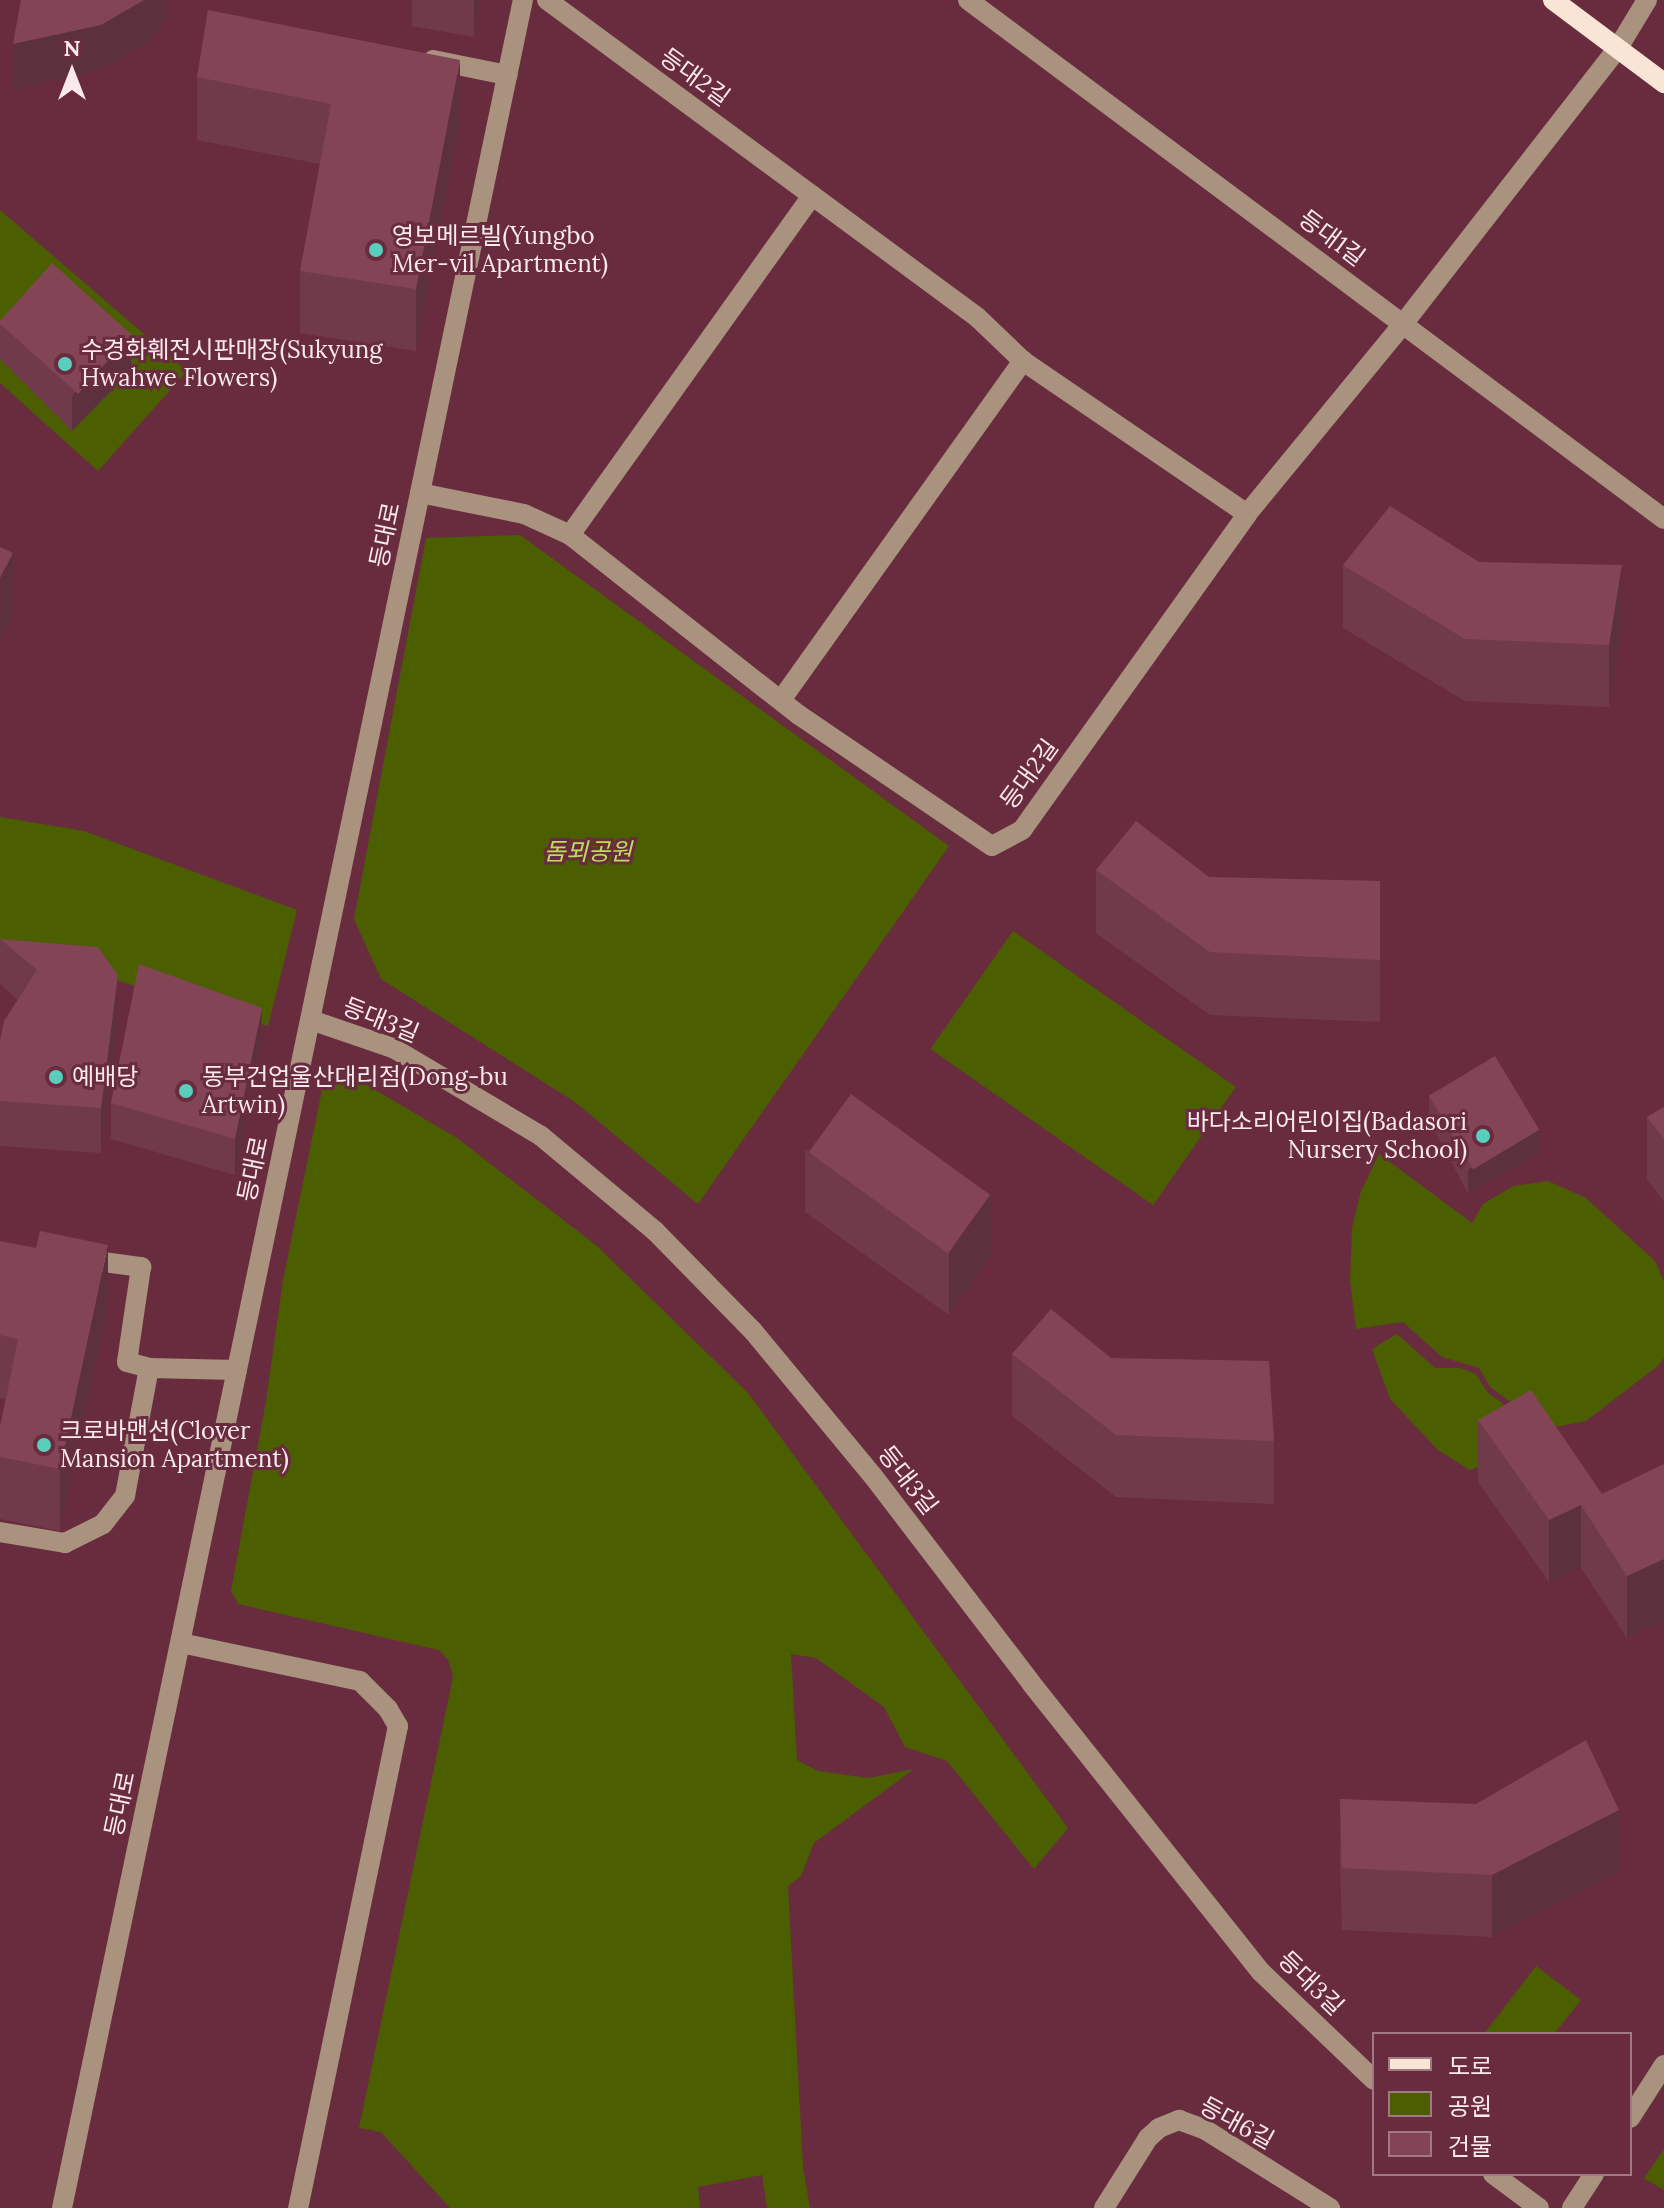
<!DOCTYPE html>
<meta charset="utf-8">
<style>
body{margin:0}
#map{position:relative;width:1664px;height:2208px;overflow:hidden;background:#692c3f;font-family:Lora,"Noto Sans KR",serif}
div>[style]{position:absolute}
[style*='--x']{left:calc(var(--x)*1px);top:calc(var(--y)*1px);width:calc(var(--w)*1px);rotate:calc(var(--a)*1deg)}
.green>*{inset:0;background:#4b5e00;transform-origin:0 0}
.minor>*{height:20px;margin:-10px;padding:0 10px;transform-origin:10px;border-radius:10px;background:#a9927e}
.major>*{height:20px;margin:-10px;padding:0 10px;transform-origin:10px;border-radius:10px;background:#f8e5d5}
.wall>*{inset:0;background:#713a4a}
.shaded-wall>*{inset:0;background:#5c303c}
.building>*{inset:0;background:#834456;transform-origin:0 0}
.dots>*{width:22px;height:22px;translate:-50% -50%;box-sizing:border-box;border:4px solid #692c3f;border-radius:50%}
span{translate:-50% -50%;white-space:nowrap;text-align:center;line-height:1.15;-webkit-text-stroke:6px #692c3f;paint-order:stroke}
.street-label{font-size:24px;color:#faeaed}
.poi-label{font-size:24px;color:#faeaed}
.left{translate:0 -50%;text-align:left}
.right{translate:-100% -50%;text-align:right}
.park-label{font-size:24px;color:#bade56;font-style:italic}
.legend{position:absolute;left:1372px;top:2032px;width:260px;height:144px;box-sizing:border-box;background:#692c3f;border:2px solid #a37885;margin:0;padding:10px 14px;list-style:none;font-size:24px;color:#faeaed}
.legend li{display:flex;align-items:center;gap:16px;height:40px}
.legend b{width:40px;border:2px solid #a37885}
.north{position:absolute;left:32px;top:32px;width:80px;height:80px;-webkit-text-stroke:6px #692c3f;paint-order:stroke;rotate:0deg;font-size:22px;font-weight:700;line-height:32px;text-align:center;color:#faeaed}
.north::after{content:'';display:block;margin:auto;width:28px;height:36px;background:#faeaed;clip-path:polygon(50% 0,100% 100%,50% 72%,0 100%)}
</style>
<div id="map">
<div class="green">
<i style="clip-path:polygon(0 210px,187px 371px,98px 471px,0 383px)"></i>
<i style="clip-path:polygon(520px 535px,949px 846px,698px 1204px,575px 1102px,381px 979px,354px 919px,426px 538px)"></i>
<i style="clip-path:polygon(0 817px,84px 831px,297px 910px,268px 1026px,0 945px)"></i>
<i style="left:1013px;top:931px;width:272px;height:144px;rotate:35deg"></i>
<i style="clip-path:polygon(348px 1074px,457px 1138px,597px 1246px,748px 1393px,1068px 1828px,1034px 1869px,947px 1761px,905px 1747px,884px 1707px,816px 1658px,791px 1654px,797px 1760px,818px 1771px,868px 1778px,914px 1769px,814px 1843px,801px 1876px,788px 1886px,803px 2167px,810px 2208px,767px 2208px,762px 2175px,698px 2187px,700px 2208px,450px 2208px,381px 2132px,359px 2128px,453px 1677px,449px 1661px,439px 1650px,238px 1604px,231px 1591px,266px 1401px,283px 1280px,322px 1090px)"></i>
<i style="clip-path:polygon(1379px 1154px,1472px 1223px,1483px 1204px,1513px 1186px,1548px 1181px,1586px 1198px,1655px 1261px,1664px 1282px,1664px 1357px,1659px 1365px,1586px 1421px,1555px 1427px,1526px 1413px,1491px 1388px,1479px 1368px,1442px 1357px,1403px 1322px,1356px 1329px,1350px 1281px,1352px 1228px,1361px 1191px)"></i>
<i style="clip-path:polygon(1397px 1334px,1435px 1368px,1460px 1368px,1476px 1374px,1487px 1392px,1522px 1418px,1495px 1461px,1470px 1470px,1438px 1450px,1390px 1399px,1372px 1349px)"></i>
<i style="clip-path:polygon(1536px 1966px,1581px 2000px,1554px 2034px,1484px 2034px)"></i>
<i style="clip-path:polygon(1664px 2149px,1664px 2190px,1644px 2178px)"></i>
</div>
<div class="minor">
<i style="--x:547;--y:0;--w:534;--a:36.4"></i>
<i style="--x:977;--y:317;--w:64;--a:43.7"></i>
<i style="--x:1023;--y:361;--w:271;--a:34.3"></i>
<i style="--x:968;--y:0;--w:868;--a:36.71"></i>
<i style="--x:433;--y:60;--w:76;--a:11.5"></i>
<i style="--x:420;--y:493;--w:106;--a:11.4"></i>
<i style="--x:524;--y:514;--w:51;--a:24.5"></i>
<i style="--x:570;--y:535;--w:291;--a:38.2"></i>
<i style="--x:799;--y:715;--w:233;--a:34.2"></i>
<i style="--x:992;--y:846;--w:34;--a:-28"></i>
<i style="--x:1022;--y:830;--w:388;--a:-54.5"></i>
<i style="--x:1247;--y:514;--w:246;--a:-50.6"></i>
<i style="--x:1403;--y:324;--w:350;--a:-52.1"></i>
<i style="--x:1618;--y:48;--w:56;--a:-58.9"></i>
<i style="--x:570;--y:535;--w:417;--a:-54.5"></i>
<i style="--x:781;--y:700;--w:417;--a:-54.5"></i>
<i style="--x:311;--y:1020;--w:87;--a:18.9"></i>
<i style="--x:393;--y:1048;--w:172;--a:30.7"></i>
<i style="--x:541;--y:1136;--w:148;--a:39.8"></i>
<i style="--x:655;--y:1231;--w:140;--a:45.6"></i>
<i style="--x:753;--y:1331;--w:188;--a:50.4"></i>
<i style="--x:873;--y:1476;--w:260;--a:52.6"></i>
<i style="--x:1031;--y:1683;--w:369;--a:51.5"></i>
<i style="--x:1261;--y:1972;--w:156;--a:43.7"></i>
<i style="--x:81;--y:1259;--w:61;--a:7.6"></i>
<i style="--x:141;--y:1267;--w:96;--a:98.4"></i>
<i style="--x:127;--y:1362;--w:23;--a:15"></i>
<i style="--x:0;--y:1532;--w:66;--a:9.6"></i>
<i style="--x:65;--y:1543;--w:42;--a:-26.6"></i>
<i style="--x:103;--y:1524;--w:36;--a:-52"></i>
<i style="--x:125;--y:1496;--w:130;--a:-79.4"></i>
<i style="--x:149;--y:1368;--w:88;--a:1.3"></i>
<i style="--x:181;--y:1643;--w:183;--a:12"></i>
<i style="--x:360;--y:1681;--w:40;--a:45"></i>
<i style="--x:388;--y:1709;--w:20;--a:60"></i>
<i style="--x:398;--y:1726;--w:492;--a:101.7"></i>
<i style="--x:1630;--y:2118;--w:63;--a:-57.3"></i>
<i style="--x:1493;--y:2174;--w:57;--a:36.5"></i>
<i style="--x:62;--y:2208;--w:2256;--a:-78.21"></i>
<i style="--x:1104;--y:2208;--w:83;--a:-57.8"></i>
<i style="--x:1148;--y:2138;--w:15;--a:-42"></i>
<i style="--x:1159;--y:2128;--w:22;--a:-22"></i>
<i style="--x:1179;--y:2120;--w:27;--a:20"></i>
<i style="--x:1204;--y:2129;--w:149;--a:32.1"></i>
<i style="--x:1572;--y:2208;--w:40;--a:-57.1"></i>
</div>
<div class="major">
<i style="--x:1553;--y:0;--w:139;--a:36.8"></i>
</div>
<div class="wall">
<i style="clip-path:polygon(412px 0,480px 0,474px 37px,412px 26px)"></i>
<i style="clip-path:polygon(197px 77px,460px 122px,416px 351px,300px 333px,300px 271px,320px 164px,197px 140px)"></i>
<i style="clip-path:polygon(0 322px,131px 370px,72px 431px,0 359px)"></i>
<i style="clip-path:polygon(1479px 562px,1622px 628px,1609px 707px,1465px 701px,1343px 628px,1343px 565px)"></i>
<i style="clip-path:polygon(1096px 870px,1209px 877px,1380px 881px,1380px 1022px,1210px 1015px,1096px 933px)"></i>
<i style="clip-path:polygon(0 939px,118px 1021px,101px 1153px,0 1146px,0 1041px,18px 1000px,0 984px)"></i>
<i style="clip-path:polygon(262px 1043px,235px 1175px,111px 1139px,111px 1103px)"></i>
<i style="clip-path:polygon(1429px 1095px,1539px 1154px,1468px 1194px,1429px 1119px)"></i>
<i style="clip-path:polygon(1664px 1107px,1664px 1202px,1647px 1179px,1647px 1117px)"></i>
<i style="clip-path:polygon(805px 1150px,991px 1257px,949px 1315px,805px 1212px)"></i>
<i style="clip-path:polygon(0 1241px,108px 1307px,60px 1531px,0 1519px,0 1427px,6px 1399px,0 1398px)"></i>
<i style="clip-path:polygon(1012px 1354px,1111px 1358px,1274px 1441px,1274px 1504px,1116px 1497px,1012px 1416px)"></i>
<i style="clip-path:polygon(1478px 1420px,1602px 1494px,1664px 1464px,1664px 1621px,1627px 1638px,1581px 1568px,1549px 1582px,1478px 1482px)"></i>
<i style="clip-path:polygon(1340px 1799px,1619px 1872px,1492px 1937px,1342px 1930px,1340px 1861px)"></i>
</div>
<div class="shaded-wall">
<i style="clip-path:polygon(144px 0,168px 0,168px 16px,148px 43px,101px 70px,13px 89px,13px 44px)"></i>
<i style="clip-path:polygon(475px 0,480px 0,474px 37px,474px 1px)"></i>
<i style="clip-path:polygon(460px 60px,460px 122px,416px 351px,416px 289px)"></i>
<i style="clip-path:polygon(131px 335px,131px 370px,72px 431px,72px 396px)"></i>
<i style="clip-path:polygon(13px 553px,13px 615px,0 640px,0 578px)"></i>
<i style="clip-path:polygon(1622px 565px,1622px 628px,1609px 707px,1609px 645px)"></i>
<i style="clip-path:polygon(118px 975px,118px 1021px,101px 1153px,101px 1108px)"></i>
<i style="clip-path:polygon(262px 1008px,262px 1043px,235px 1175px,235px 1139px)"></i>
<i style="clip-path:polygon(1539px 1130px,1539px 1154px,1468px 1194px,1468px 1170px)"></i>
<i style="clip-path:polygon(991px 1194px,991px 1257px,949px 1315px,949px 1253px)"></i>
<i style="clip-path:polygon(108px 1245px,108px 1307px,60px 1531px,60px 1469px)"></i>
<i style="clip-path:polygon(1581px 1505px,1581px 1568px,1549px 1582px,1549px 1520px)"></i>
<i style="clip-path:polygon(1664px 1559px,1664px 1621px,1627px 1638px,1627px 1576px)"></i>
<i style="clip-path:polygon(1619px 1810px,1619px 1872px,1492px 1937px,1492px 1875px)"></i>
</div>
<div class="building">
<i style="clip-path:polygon(21px 0,144px 0,101px 25px,13px 44px)"></i>
<i style="clip-path:polygon(208px 10px,460px 60px,416px 289px,300px 271px,331px 104px,197px 77px)"></i>
<i style="left:52px;top:263px;width:107px;height:80px;rotate:42deg"></i>
<i style="clip-path:polygon(1390px 506px,1479px 562px,1622px 565px,1609px 645px,1465px 639px,1343px 565px)"></i>
<i style="clip-path:polygon(0 547px,13px 553px,0 578px)"></i>
<i style="clip-path:polygon(1136px 821px,1209px 877px,1380px 881px,1380px 960px,1210px 952px,1096px 870px)"></i>
<i style="clip-path:polygon(0 939px,98px 947px,118px 975px,101px 1108px,0 1101px,0 1041px,4px 1021px,37px 970px)"></i>
<i style="clip-path:polygon(139px 964px,262px 1008px,235px 1139px,111px 1103px)"></i>
<i style="left:1495px;top:1056px;width:86px;height:77px;rotate:59deg"></i>
<i style="left:851px;top:1094px;width:172px;height:72px;rotate:36deg"></i>
<i style="clip-path:polygon(1664px 1107px,1664px 1139px,1647px 1117px)"></i>
<i style="clip-path:polygon(40px 1231px,108px 1245px,60px 1469px,0 1457px,0 1427px,18px 1339px,0 1335px,0 1241px,36px 1248px)"></i>
<i style="clip-path:polygon(1051px 1309px,1111px 1358px,1269px 1361px,1274px 1441px,1116px 1435px,1012px 1354px)"></i>
<i style="clip-path:polygon(1531px 1390px,1602px 1494px,1664px 1464px,1664px 1559px,1627px 1576px,1581px 1505px,1549px 1520px,1478px 1420px)"></i>
<i style="clip-path:polygon(1586px 1740px,1619px 1810px,1492px 1875px,1342px 1868px,1340px 1799px,1476px 1804px)"></i>
</div>
<div class="dots">
<i style="left:376px;top:250px;background:#5acebd"></i>
<i style="left:65px;top:364px;background:#5acebd"></i>
<i style="left:56px;top:1077px;background:#5acebd"></i>
<i style="left:186px;top:1091px;background:#5acebd"></i>
<i style="left:1483px;top:1136px;background:#5acebd"></i>
<i style="left:44px;top:1445px;background:#5acebd"></i>
</div>
<div class="street-label">
<span style="left:695px;top:77px;rotate:36deg">등대2길</span>
<span style="left:1332px;top:238px;rotate:37deg">등대1길</span>
<span style="left:385px;top:535px;rotate:-78deg">등대로</span>
<span style="left:1029px;top:774px;rotate:-54deg">등대2길</span>
<span style="left:381px;top:1020px;rotate:22deg">등대3길</span>
<span style="left:253px;top:1169px;rotate:-78deg">등대로</span>
<span style="left:908px;top:1480px;rotate:52deg">등대3길</span>
<span style="left:120px;top:1804px;rotate:-78deg">등대로</span>
<span style="left:1311px;top:1983px;rotate:44deg">등대3길</span>
<span style="left:1237px;top:2123px;rotate:29deg">등대6길</span>
</div>
<div class="poi-label">
<span class="left" style="left:392px;top:250px">영보메르빌(Yungbo<br>Mer-vil Apartment)</span>
<span class="left" style="left:81px;top:364px">수경화훼전시판매장(Sukyung<br>Hwahwe Flowers)</span>
<span class="left" style="left:72px;top:1077px">예배당</span>
<span class="left" style="left:202px;top:1091px">동부건업울산대리점(Dong-bu<br>Artwin)</span>
<span class="right" style="left:1467px;top:1136px">바다소리어린이집(Badasori<br>Nursery School)</span>
<span class="left" style="left:60px;top:1445px">크로바맨션(Clover<br>Mansion Apartment)</span>
</div>
<div class="park-label">
<span style="left:588px;top:852px">돔뫼공원</span>
</div>
<ul class="legend">
<li><b style="height:10px;background:#f8e5d5"></b>도로</li>
<li><b style="height:22px;background:#4b5e00"></b>공원</li>
<li><b style="height:22px;background:#834456"></b>건물</li>
</ul>
<div class="north">N</div>
</div>
